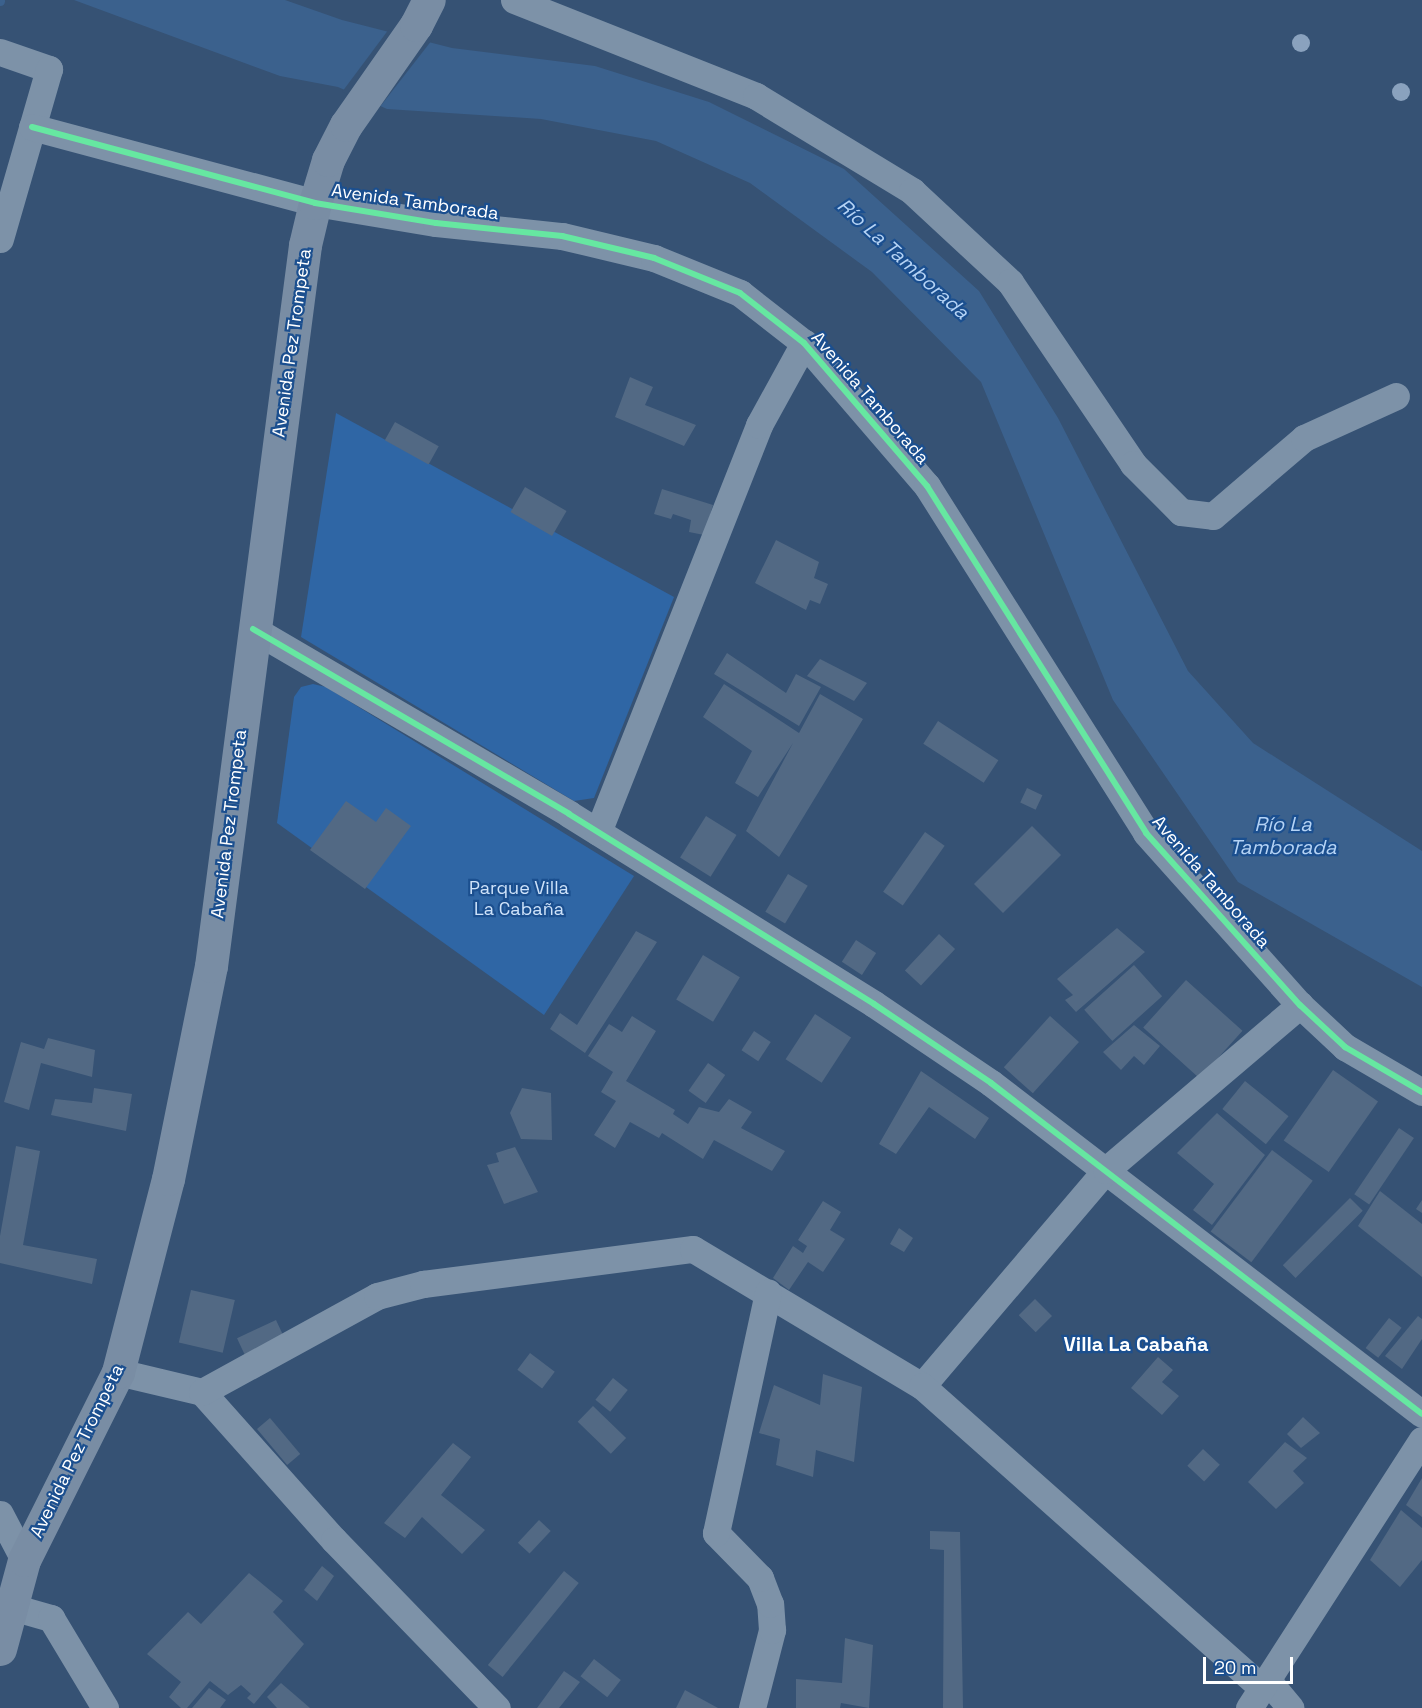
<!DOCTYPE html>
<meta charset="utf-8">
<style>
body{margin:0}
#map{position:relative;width:1422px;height:1708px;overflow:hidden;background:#365274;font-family:"Space Grotesk",sans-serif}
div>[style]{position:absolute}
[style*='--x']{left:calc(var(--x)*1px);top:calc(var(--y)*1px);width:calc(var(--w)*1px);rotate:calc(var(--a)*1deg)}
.green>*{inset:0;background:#2f66a5}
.water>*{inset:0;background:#3b618d}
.pier>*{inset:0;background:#365274}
.stream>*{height:9px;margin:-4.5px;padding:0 4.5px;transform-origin:4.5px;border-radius:4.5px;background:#3b618d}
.building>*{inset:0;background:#526984;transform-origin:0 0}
.minor>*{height:27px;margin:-13.5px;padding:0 13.5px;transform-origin:13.5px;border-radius:13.5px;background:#7d92a8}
.secondary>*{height:33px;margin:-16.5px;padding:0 16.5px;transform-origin:16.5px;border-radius:16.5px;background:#798da4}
.cycleway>*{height:6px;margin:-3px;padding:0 3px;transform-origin:3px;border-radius:3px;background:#66e7a1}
.trees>*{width:18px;height:18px;margin:-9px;border-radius:50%;background:#8aa2be}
span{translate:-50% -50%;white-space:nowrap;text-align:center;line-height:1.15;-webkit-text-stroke:4.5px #1b4f8f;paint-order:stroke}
.street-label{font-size:18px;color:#fff}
.park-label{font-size:18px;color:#cfe3fa}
.water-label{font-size:20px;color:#b5d3f5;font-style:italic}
.neighbourhood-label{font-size:20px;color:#fff;font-weight:700}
.scale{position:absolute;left:1203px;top:1657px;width:90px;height:27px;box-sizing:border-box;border:3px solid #fff;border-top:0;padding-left:8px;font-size:18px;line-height:21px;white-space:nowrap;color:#fff;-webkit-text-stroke:4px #1b4f8f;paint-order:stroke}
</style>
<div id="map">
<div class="green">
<i style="clip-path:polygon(336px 413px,674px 597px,594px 798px,574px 801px,301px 637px)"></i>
<i style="clip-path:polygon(313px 684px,326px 687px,634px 876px,544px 1015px,277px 823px,294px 697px,301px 687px)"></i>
</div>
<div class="water">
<i style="clip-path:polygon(74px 0,285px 0,342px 20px,452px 48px,595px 66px,709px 102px,844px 169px,979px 291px,1058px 418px,1188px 671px,1253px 743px,1422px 851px,1422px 987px,1238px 882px,1113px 700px,981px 382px,872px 272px,750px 183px,656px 141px,541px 119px,387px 109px,338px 87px,280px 76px)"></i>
</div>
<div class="pier">
<i style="clip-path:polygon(389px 29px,432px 40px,379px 108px,342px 92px)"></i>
</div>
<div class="stream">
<i style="--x:0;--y:1;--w:1;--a:-90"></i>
</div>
<div class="building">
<i style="clip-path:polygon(630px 377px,653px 387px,645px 405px,696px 425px,684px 446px,615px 417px)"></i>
<i style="left:395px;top:422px;width:50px;height:21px;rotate:29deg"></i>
<i style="left:525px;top:487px;width:48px;height:29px;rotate:30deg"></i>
<i style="clip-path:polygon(662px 489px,713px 505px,704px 535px,689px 532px,691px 520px,673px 514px,671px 519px,654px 514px)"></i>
<i style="clip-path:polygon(776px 540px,819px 562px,814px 578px,828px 584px,820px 604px,810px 600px,806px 610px,755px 583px)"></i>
<i style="clip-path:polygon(727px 653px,786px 693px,796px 674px,821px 687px,799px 726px,714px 674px)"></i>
<i style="clip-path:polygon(820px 659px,867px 683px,854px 701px,807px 676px)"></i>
<i style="clip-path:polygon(724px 684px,799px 733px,820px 694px,863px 719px,779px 857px,746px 831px,793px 743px,758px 797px,735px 783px,752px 751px,703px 717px)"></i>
<i style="left:938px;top:721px;width:72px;height:27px;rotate:33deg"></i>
<i style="left:1027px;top:788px;width:17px;height:16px;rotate:25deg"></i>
<i style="clip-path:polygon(346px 801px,376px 822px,386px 808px,411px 826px,365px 889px,310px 850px)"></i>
<i style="left:706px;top:816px;width:36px;height:49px;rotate:32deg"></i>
<i style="left:1032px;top:826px;width:41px;height:82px;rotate:45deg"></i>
<i style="left:925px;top:832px;width:24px;height:73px;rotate:35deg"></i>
<i style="left:788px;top:874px;width:23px;height:44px;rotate:31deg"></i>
<i style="clip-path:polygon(1117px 928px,1145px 952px,1076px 1012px,1065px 1000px,1073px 995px,1057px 979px)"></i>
<i style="clip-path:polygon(636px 931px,657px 942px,585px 1053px,550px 1029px,560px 1013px,577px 1025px)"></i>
<i style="left:939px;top:934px;width:22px;height:50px;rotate:43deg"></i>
<i style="left:856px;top:940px;width:24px;height:26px;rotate:33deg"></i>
<i style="left:703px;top:955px;width:43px;height:52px;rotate:31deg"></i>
<i style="left:1134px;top:965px;width:42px;height:67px;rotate:48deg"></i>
<i style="left:1186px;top:980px;width:76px;height:64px;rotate:42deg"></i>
<i style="left:815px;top:1014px;width:43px;height:54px;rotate:33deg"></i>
<i style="clip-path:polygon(632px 1016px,656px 1031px,626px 1081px,675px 1110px,673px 1114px,688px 1124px,699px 1107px,719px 1112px,729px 1099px,752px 1112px,741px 1128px,785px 1151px,772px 1171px,714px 1140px,703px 1159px,662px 1133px,659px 1138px,630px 1122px,615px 1148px,594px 1135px,616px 1101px,601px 1092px,613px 1072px,588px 1056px,609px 1024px,622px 1032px)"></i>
<i style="left:1050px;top:1016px;width:39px;height:69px;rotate:42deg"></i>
<i style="clip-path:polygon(1134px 1025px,1160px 1046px,1144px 1065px,1134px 1056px,1121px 1070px,1103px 1052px)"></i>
<i style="left:754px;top:1031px;width:20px;height:23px;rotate:33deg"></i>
<i style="clip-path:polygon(48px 1038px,95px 1050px,92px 1077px,41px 1063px,29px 1110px,4px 1102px,21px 1042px,44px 1049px)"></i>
<i style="left:708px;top:1063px;width:21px;height:34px;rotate:35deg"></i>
<i style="left:1333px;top:1070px;width:55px;height:86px;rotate:35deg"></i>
<i style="clip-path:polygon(921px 1071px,989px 1118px,975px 1139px,929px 1107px,896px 1154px,879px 1144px)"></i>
<i style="left:1245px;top:1081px;width:56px;height:36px;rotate:39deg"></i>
<i style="clip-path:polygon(94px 1088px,132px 1094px,126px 1131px,51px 1115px,55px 1099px,92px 1103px)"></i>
<i style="clip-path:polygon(522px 1088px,551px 1093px,552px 1140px,521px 1139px,510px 1113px)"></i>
<i style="clip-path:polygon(1217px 1113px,1265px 1155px,1212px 1225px,1193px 1210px,1214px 1184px,1177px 1153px)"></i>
<i style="left:1399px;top:1128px;width:18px;height:80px;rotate:34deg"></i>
<i style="clip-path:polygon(16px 1146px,40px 1151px,23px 1245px,97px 1259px,92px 1284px,0 1263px,0 1236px)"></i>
<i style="clip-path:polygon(515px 1147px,538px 1192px,504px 1204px,487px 1165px,499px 1162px,496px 1153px)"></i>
<i style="left:1272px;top:1150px;width:51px;height:102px;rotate:37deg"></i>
<i style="clip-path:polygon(1380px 1191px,1422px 1224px,1422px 1277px,1358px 1226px)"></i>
<i style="left:1350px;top:1198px;width:18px;height:95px;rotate:45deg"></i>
<i style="clip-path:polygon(1422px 1200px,1422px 1213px,1416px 1209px)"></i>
<i style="clip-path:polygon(823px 1201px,841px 1212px,830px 1230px,845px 1239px,823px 1272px,808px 1262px,789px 1290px,773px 1278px,793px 1246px,803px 1253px,807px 1246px,798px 1240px)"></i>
<i style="clip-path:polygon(899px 1228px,913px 1238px,904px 1252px,890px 1244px)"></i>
<i style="left:191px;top:1290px;width:45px;height:54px;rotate:13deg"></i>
<i style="left:1035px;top:1299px;width:24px;height:23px;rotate:45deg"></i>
<i style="clip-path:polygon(1418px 1316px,1422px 1319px,1422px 1339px,1402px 1369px,1385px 1356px)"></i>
<i style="left:1389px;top:1318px;width:16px;height:38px;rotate:38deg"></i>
<i style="left:276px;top:1320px;width:21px;height:43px;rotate:65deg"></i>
<i style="left:530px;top:1353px;width:31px;height:21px;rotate:37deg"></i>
<i style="clip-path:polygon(1158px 1357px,1173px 1370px,1162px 1382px,1179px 1396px,1162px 1415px,1131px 1388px)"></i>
<i style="clip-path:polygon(823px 1374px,862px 1387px,854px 1462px,816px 1450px,813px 1477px,776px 1465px,780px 1439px,759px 1433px,774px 1385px,820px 1405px)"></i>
<i style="left:613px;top:1378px;width:19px;height:28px;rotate:39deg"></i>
<i style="left:593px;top:1406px;width:46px;height:22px;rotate:44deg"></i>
<i style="clip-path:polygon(1303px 1417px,1320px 1433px,1301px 1448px,1287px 1434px)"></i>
<i style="left:270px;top:1418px;width:47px;height:17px;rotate:50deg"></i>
<i style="clip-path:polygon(1285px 1442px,1307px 1458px,1293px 1471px,1304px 1483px,1276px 1509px,1248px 1482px)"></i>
<i style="clip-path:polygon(453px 1443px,471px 1457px,441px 1495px,485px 1530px,462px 1554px,422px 1517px,405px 1538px,384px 1523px)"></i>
<i style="left:1203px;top:1449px;width:23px;height:23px;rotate:43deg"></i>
<i style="clip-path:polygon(1422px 1478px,1422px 1517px,1406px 1505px)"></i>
<i style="clip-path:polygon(1401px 1510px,1422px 1528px,1422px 1560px,1400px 1587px,1370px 1560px)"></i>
<i style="left:539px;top:1520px;width:16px;height:31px;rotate:43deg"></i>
<i style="clip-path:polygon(930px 1531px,960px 1532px,963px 1708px,943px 1708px,944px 1550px,930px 1549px)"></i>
<i style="clip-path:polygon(322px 1566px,334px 1576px,317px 1601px,304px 1590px)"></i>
<i style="left:564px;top:1571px;width:19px;height:121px;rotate:39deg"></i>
<i style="clip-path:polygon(249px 1573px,283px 1601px,273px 1612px,304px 1644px,254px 1704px,247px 1698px,251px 1694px,241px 1685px,228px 1695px,210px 1681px,187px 1708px,181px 1708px,169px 1697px,181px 1682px,147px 1654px,188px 1612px,201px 1624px)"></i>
<i style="clip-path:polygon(845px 1638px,873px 1645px,869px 1708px,841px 1703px,840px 1708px,796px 1708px,796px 1679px,842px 1683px)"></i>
<i style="left:594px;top:1659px;width:34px;height:22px;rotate:38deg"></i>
<i style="clip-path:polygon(564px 1671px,580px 1682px,559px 1708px,537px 1708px)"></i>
<i style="clip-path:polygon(281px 1683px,310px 1708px,277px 1708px,267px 1697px)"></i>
<i style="clip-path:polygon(209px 1688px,226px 1700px,220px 1708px,192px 1708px)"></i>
<i style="clip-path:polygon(685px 1690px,718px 1708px,676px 1708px)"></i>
</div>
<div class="minor">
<i style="--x:514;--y:0;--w:260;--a:21.6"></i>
<i style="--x:756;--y:96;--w:183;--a:31.3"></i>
<i style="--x:912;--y:191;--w:134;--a:42.9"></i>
<i style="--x:1010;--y:282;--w:220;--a:55.9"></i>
<i style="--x:1133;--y:464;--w:68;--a:45"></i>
<i style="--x:1181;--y:512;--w:32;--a:7"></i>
<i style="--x:1213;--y:516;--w:120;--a:-40.6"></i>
<i style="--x:1304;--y:438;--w:101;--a:-24.5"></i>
<i style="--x:0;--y:52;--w:52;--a:19.1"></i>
<i style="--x:49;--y:69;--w:177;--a:106.1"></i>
<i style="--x:32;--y:127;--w:293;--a:15"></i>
<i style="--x:315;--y:203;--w:123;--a:9.4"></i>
<i style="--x:436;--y:223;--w:127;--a:5.9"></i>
<i style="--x:562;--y:236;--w:95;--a:13.4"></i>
<i style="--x:654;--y:258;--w:93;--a:22.1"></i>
<i style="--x:740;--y:293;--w:81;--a:38"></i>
<i style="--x:804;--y:343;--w:189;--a:49.3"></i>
<i style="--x:927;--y:486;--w:410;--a:57.7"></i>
<i style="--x:1146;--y:833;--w:231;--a:48.2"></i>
<i style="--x:1300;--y:1005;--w:62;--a:43"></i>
<i style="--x:1345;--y:1047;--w:89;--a:30.3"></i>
<i style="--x:253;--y:629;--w:366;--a:30.3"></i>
<i style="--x:569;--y:814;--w:359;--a:31.9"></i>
<i style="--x:874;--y:1004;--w:141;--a:34"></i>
<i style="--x:991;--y:1083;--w:543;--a:37.52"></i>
<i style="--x:598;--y:832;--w:438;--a:-68.4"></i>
<i style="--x:759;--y:425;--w:94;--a:-61.2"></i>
<i style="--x:118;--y:1372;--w:86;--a:13.4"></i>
<i style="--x:202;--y:1392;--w:198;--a:48.3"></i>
<i style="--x:334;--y:1540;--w:234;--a:45.9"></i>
<i style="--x:922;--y:1386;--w:284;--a:-49.6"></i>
<i style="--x:1106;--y:1170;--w:255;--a:-40.4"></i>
<i style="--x:202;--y:1392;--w:200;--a:-28.7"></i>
<i style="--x:377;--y:1296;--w:48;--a:-14.6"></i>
<i style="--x:423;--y:1284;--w:272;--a:-7.4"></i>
<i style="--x:693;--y:1249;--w:267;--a:30.9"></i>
<i style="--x:922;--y:1386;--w:452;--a:41.6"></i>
<i style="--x:0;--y:1514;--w:52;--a:62.4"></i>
<i style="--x:12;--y:1607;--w:41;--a:15.8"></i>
<i style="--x:51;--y:1618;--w:105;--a:59"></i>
<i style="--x:1268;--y:1681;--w:35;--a:50"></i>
<i style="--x:752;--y:1708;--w:81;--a:-75.6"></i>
<i style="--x:772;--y:1630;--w:26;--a:-94"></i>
<i style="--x:770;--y:1604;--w:28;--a:-111"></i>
<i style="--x:760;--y:1578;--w:63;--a:-134.4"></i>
<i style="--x:716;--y:1533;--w:246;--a:-77.8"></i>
<i style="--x:1249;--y:1708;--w:319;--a:-57.2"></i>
</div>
<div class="secondary">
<i style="--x:0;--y:1649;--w:92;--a:-74.9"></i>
<i style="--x:24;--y:1560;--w:210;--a:-63.4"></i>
<i style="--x:118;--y:1372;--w:199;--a:-75.5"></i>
<i style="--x:168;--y:1179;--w:217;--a:-78.6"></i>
<i style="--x:211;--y:966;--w:727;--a:-82.57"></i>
<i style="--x:305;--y:245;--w:43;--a:-76.6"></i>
<i style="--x:315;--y:203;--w:45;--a:-73.2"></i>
<i style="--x:328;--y:160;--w:39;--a:-63"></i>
<i style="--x:346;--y:125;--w:122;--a:-55"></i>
<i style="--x:416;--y:25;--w:28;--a:-63"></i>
</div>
<div class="cycleway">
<i style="--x:32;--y:127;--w:293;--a:15"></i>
<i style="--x:315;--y:203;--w:123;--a:9.4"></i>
<i style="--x:436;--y:223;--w:127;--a:5.9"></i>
<i style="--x:562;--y:236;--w:95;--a:13.4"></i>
<i style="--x:654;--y:258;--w:93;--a:22.1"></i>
<i style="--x:740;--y:293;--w:81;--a:38"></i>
<i style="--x:804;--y:343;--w:189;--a:49.3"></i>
<i style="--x:927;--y:486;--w:410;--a:57.7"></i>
<i style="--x:1146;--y:833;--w:231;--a:48.2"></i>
<i style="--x:1300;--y:1005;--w:62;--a:43"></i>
<i style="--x:1345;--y:1047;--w:89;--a:30.3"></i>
<i style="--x:253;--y:629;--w:366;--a:30.3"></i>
<i style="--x:569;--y:814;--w:359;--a:31.9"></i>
<i style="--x:874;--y:1004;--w:141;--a:34"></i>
<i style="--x:991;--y:1083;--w:543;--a:37.52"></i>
</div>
<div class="trees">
<i style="left:1301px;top:43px"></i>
<i style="left:1401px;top:92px"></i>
</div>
<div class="street-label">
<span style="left:415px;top:202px;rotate:8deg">Avenida Tamborada</span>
<span style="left:292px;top:343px;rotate:-82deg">Avenida Pez Trompeta</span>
<span style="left:870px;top:398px;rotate:49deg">Avenida Tamborada</span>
<span style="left:229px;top:824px;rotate:-83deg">Avenida Pez Trompeta</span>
<span style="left:1211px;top:882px;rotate:49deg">Avenida Tamborada</span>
<span style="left:77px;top:1451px;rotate:-64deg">Avenida Pez Trompeta</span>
</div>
<div class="park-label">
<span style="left:519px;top:899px">Parque Villa<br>La Cabaña</span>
</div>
<div class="water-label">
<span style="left:903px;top:259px;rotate:42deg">Río La Tamborada</span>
<span style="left:1283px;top:836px">Río La<br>Tamborada</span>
</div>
<div class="neighbourhood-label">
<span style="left:1136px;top:1344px">Villa La Cabaña</span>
</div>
<div class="scale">20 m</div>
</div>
